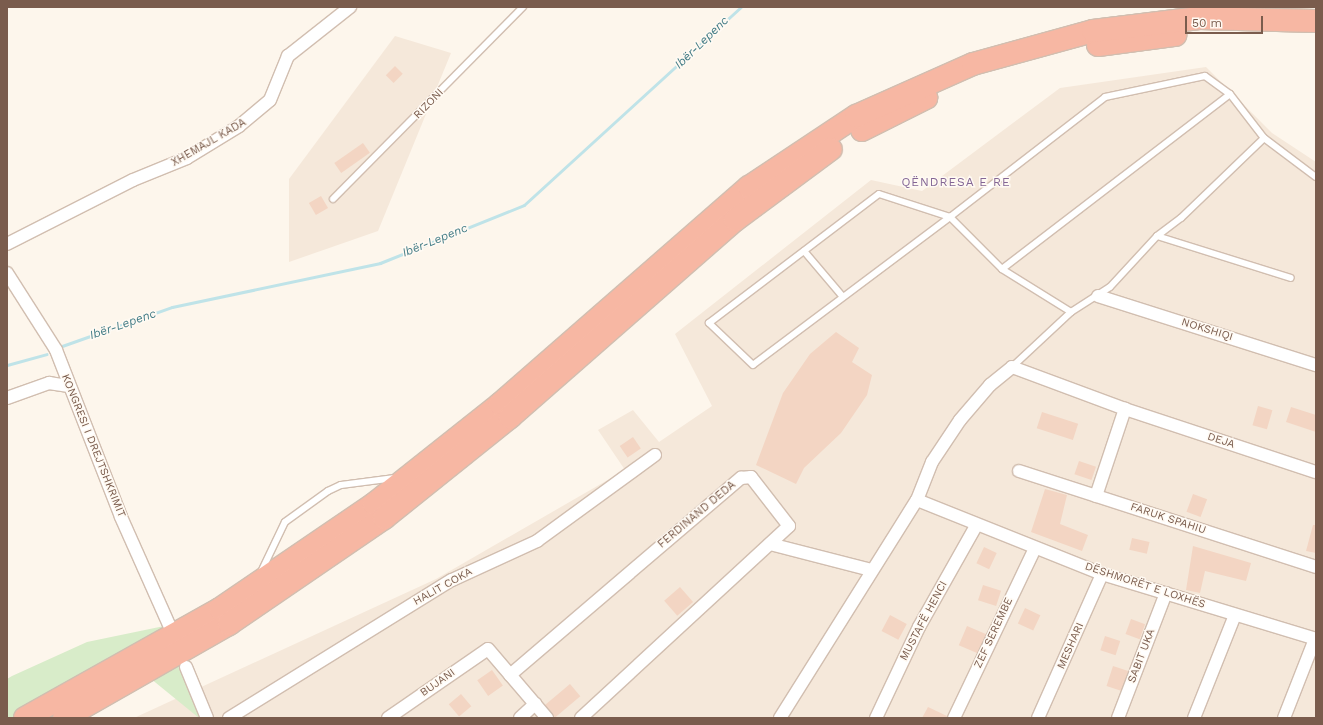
<!DOCTYPE html>
<meta charset="utf-8">
<style>
body{margin:0}
#map{position:relative;width:1323px;height:725px;overflow:hidden;background:#fdf6ec;font-family:"Work Sans",sans-serif}
div>[style]{position:absolute}
[style*='--x']{left:calc(var(--x)*1px);top:calc(var(--y)*1px);width:calc(var(--w)*1px);rotate:calc(var(--a)*1deg)}
.residential>*{inset:0;background:#f5e8da}
.green>*{inset:0;background:#d8ecc9}
.stream>*{height:3px;margin:-1.5px;padding:0 1.5px;transform-origin:1.5px;border-radius:1.5px;background:#bfe3e8}
.building>*{inset:0;background:#f3d5c3;transform-origin:0 0}
.roads{filter:drop-shadow(1px 0 #d1beb0) drop-shadow(-1px 0 #d1beb0) drop-shadow(0 1px #d1beb0) drop-shadow(0 -1px #d1beb0)}
.service>*{height:6px;margin:-3px;padding:0 3px;transform-origin:3px;border-radius:3px;background:#fff}
.minor>*{height:12px;margin:-6px;padding:0 6px;transform-origin:6px;border-radius:6px;background:#fff}
.motorway>*{height:22px;margin:-11px;padding:0 11px;transform-origin:11px;border-radius:11px;background:#f7b7a3}
span{translate:-50% -50%;white-space:nowrap;text-align:center;line-height:1.15;-webkit-text-stroke:3px #fffaf3;paint-order:stroke}
.street-label{font-size:11px;color:#7a5c4d}
.water-label{font-size:12px;color:#437c86;font-style:italic}
.neighbourhood-label{font-size:12px;color:#846695;letter-spacing:1px}
.frame{position:absolute;inset:0;border:8px solid #7a5c4d;pointer-events:none}
.scale{position:absolute;left:1185px;top:16px;width:78px;height:18px;box-sizing:border-box;border:2px solid #7a5c4d;border-top:0;padding-left:5px;font-size:12px;line-height:14px;white-space:nowrap;color:#7a5c4d;-webkit-text-stroke:3px #fffaf3;paint-order:stroke}
</style>
<div id="map">
<div class="residential">
<i style="clip-path:polygon(395px 36px,451px 53px,378px 231px,289px 262px,289px 179px)"></i>
<i style="clip-path:polygon(1206px 67px,1272px 133px,1316px 162px,1316px 718px,134px 718px,436px 579px,625px 470px,598px 430px,633px 410px,659px 442px,712px 406px,675px 334px,871px 180px,922px 191px,1060px 88px)"></i>
</div>
<div class="green">
<i style="clip-path:polygon(169px 625px,207px 718px,199px 718px,145px 674px,64px 718px,7px 718px,7px 679px,12px 676px,87px 642px)"></i>
</div>
<div class="stream">
<i style="--x:62;--y:346;--w:117;--a:-19.5"></i>
<i style="--x:172;--y:307;--w:213;--a:-11.9"></i>
<i style="--x:380;--y:263;--w:155;--a:-21.9"></i>
<i style="--x:524;--y:205;--w:294;--a:-42.4"></i>
<i style="--x:7;--y:365;--w:41;--a:-15.4"></i>
</div>
<div class="building">
<i style="left:395px;top:66px;width:11px;height:13px;rotate:45deg"></i>
<i style="left:363px;top:143px;width:12px;height:35px;rotate:55deg"></i>
<i style="left:321px;top:196px;width:14px;height:14px;rotate:60deg"></i>
<i style="clip-path:polygon(836px 332px,859px 348px,852px 362px,872px 375px,867px 395px,841px 433px,804px 468px,796px 484px,756px 465px,783px 393px,810px 354px)"></i>
<i style="left:1258px;top:406px;width:15px;height:20px;rotate:16deg"></i>
<i style="clip-path:polygon(1291px 407px,1316px 415px,1316px 432px,1286px 422px)"></i>
<i style="left:1042px;top:412px;width:38px;height:17px;rotate:18deg"></i>
<i style="left:633px;top:437px;width:14px;height:16px;rotate:56deg"></i>
<i style="left:1079px;top:461px;width:18px;height:14px;rotate:19deg"></i>
<i style="clip-path:polygon(1045px 489px,1067px 495px,1060px 524px,1088px 535px,1082px 551px,1031px 532px)"></i>
<i style="left:1193px;top:494px;width:15px;height:19px;rotate:20deg"></i>
<i style="clip-path:polygon(1313px 525px,1316px 525px,1316px 553px,1306px 551px)"></i>
<i style="left:1132px;top:538px;width:18px;height:12px;rotate:13deg"></i>
<i style="clip-path:polygon(1193px 546px,1251px 563px,1246px 581px,1205px 571px,1200px 593px,1186px 590px)"></i>
<i style="left:984px;top:547px;width:14px;height:18px;rotate:25deg"></i>
<i style="left:983px;top:585px;width:19px;height:16px;rotate:18deg"></i>
<i style="left:680px;top:587px;width:20px;height:21px;rotate:49deg"></i>
<i style="left:1025px;top:608px;width:17px;height:17px;rotate:25deg"></i>
<i style="left:890px;top:615px;width:19px;height:18px;rotate:28deg"></i>
<i style="left:1131px;top:619px;width:15px;height:16px;rotate:20deg"></i>
<i style="left:967px;top:626px;width:21px;height:21px;rotate:23deg"></i>
<i style="left:1105px;top:636px;width:16px;height:15px;rotate:18deg"></i>
<i style="left:1113px;top:666px;width:16px;height:21px;rotate:18deg"></i>
<i style="left:492px;top:670px;width:19px;height:18px;rotate:55deg"></i>
<i style="left:570px;top:684px;width:16px;height:33px;rotate:50deg"></i>
<i style="left:461px;top:694px;width:16px;height:16px;rotate:50deg"></i>
<i style="clip-path:polygon(928px 707px,947px 716px,947px 718px,922px 718px)"></i>
</div>
<div class="roads">
<div class="service">
<i style="--x:333;--y:199;--w:270;--a:-45.3"></i>
<i style="--x:1157;--y:236;--w:140;--a:17.4"></i>
<i style="--x:804;--y:251;--w:60;--a:49.7"></i>
<i style="--x:1002;--y:269;--w:287;--a:-37.5"></i>
<i style="--x:1071;--y:312;--w:81;--a:-148.1"></i>
<i style="--x:1002;--y:269;--w:74;--a:-135"></i>
<i style="--x:950;--y:217;--w:246;--a:143.1"></i>
<i style="--x:753;--y:365;--w:61;--a:-136.3"></i>
<i style="--x:709;--y:323;--w:213;--a:-37.2"></i>
<i style="--x:879;--y:194;--w:75;--a:17.9"></i>
<i style="--x:950;--y:217;--w:196;--a:-37.7"></i>
<i style="--x:1105;--y:97;--w:102;--a:-11.9"></i>
<i style="--x:1205;--y:76;--w:31;--a:36"></i>
<i style="--x:1230;--y:94;--w:56;--a:52.3"></i>
<i style="--x:1012;--y:367;--w:81;--a:-43"></i>
<i style="--x:1071;--y:312;--w:46;--a:-32.7"></i>
<i style="--x:1110;--y:287;--w:69;--a:-47.3"></i>
<i style="--x:1157;--y:236;--w:30;--a:-37"></i>
<i style="--x:1181;--y:218;--w:115;--a:-43.9"></i>
<i style="--x:1264;--y:138;--w:65;--a:36.9"></i>
<i style="--x:261;--y:572;--w:55;--a:-64.4"></i>
<i style="--x:285;--y:522;--w:53;--a:-35.8"></i>
<i style="--x:328;--y:491;--w:14;--a:-25"></i>
<i style="--x:341;--y:485;--w:54;--a:-7.4"></i>
</div>
<div class="minor">
<i style="--x:7;--y:244;--w:141;--a:-26.9"></i>
<i style="--x:133;--y:180;--w:58;--a:-22.2"></i>
<i style="--x:187;--y:158;--w:61;--a:-31.6"></i>
<i style="--x:239;--y:126;--w:40;--a:-40"></i>
<i style="--x:270;--y:100;--w:48;--a:-67.8"></i>
<i style="--x:288;--y:56;--w:79;--a:-38.3"></i>
<i style="--x:7;--y:273;--w:91;--a:57.5"></i>
<i style="--x:56;--y:350;--w:179;--a:68.7"></i>
<i style="--x:121;--y:517;--w:118;--a:66"></i>
<i style="--x:1098;--y:296;--w:229;--a:17.6"></i>
<i style="--x:7;--y:398;--w:45;--a:-19.7"></i>
<i style="--x:49;--y:383;--w:20;--a:9"></i>
<i style="--x:1019;--y:471;--w:312;--a:17.9"></i>
<i style="--x:1096;--y:496;--w:92;--a:-71.6"></i>
<i style="--x:917;--y:500;--w:41;--a:-68.5"></i>
<i style="--x:932;--y:462;--w:50;--a:-56.3"></i>
<i style="--x:960;--y:420;--w:46;--a:-49.4"></i>
<i style="--x:990;--y:385;--w:28;--a:-39"></i>
<i style="--x:1012;--y:367;--w:121;--a:20.4"></i>
<i style="--x:1125;--y:409;--w:201;--a:18.3"></i>
<i style="--x:770;--y:544;--w:104;--a:14.4"></i>
<i style="--x:186;--y:667;--w:55;--a:67.6"></i>
<i style="--x:510;--y:675;--w:304;--a:-40.5"></i>
<i style="--x:741;--y:478;--w:10;--a:-6"></i>
<i style="--x:751;--y:477;--w:62;--a:52.2"></i>
<i style="--x:789;--y:526;--w:283;--a:137.3"></i>
<i style="--x:229;--y:718;--w:262;--a:-31.8"></i>
<i style="--x:452;--y:580;--w:94;--a:-24.6"></i>
<i style="--x:537;--y:541;--w:146;--a:-36.1"></i>
<i style="--x:388;--y:718;--w:121;--a:-34.6"></i>
<i style="--x:488;--y:649;--w:91;--a:49.5"></i>
<i style="--x:520;--y:718;--w:21;--a:-43"></i>
<i style="--x:780;--y:718;--w:257;--a:-57.9"></i>
<i style="--x:917;--y:500;--w:199;--a:21.8"></i>
<i style="--x:1102;--y:574;--w:224;--a:16.9"></i>
<i style="--x:876;--y:718;--w:101;--a:-64.7"></i>
<i style="--x:919;--y:627;--w:116;--a:-60.6"></i>
<i style="--x:954;--y:718;--w:188;--a:-64.5"></i>
<i style="--x:1038;--y:718;--w:158;--a:-66"></i>
<i style="--x:1118;--y:718;--w:134;--a:-69"></i>
<i style="--x:1194;--y:718;--w:111;--a:-68.3"></i>
<i style="--x:1284;--y:718;--w:85;--a:-68.6"></i>
</div>
<div class="motorway">
<i style="--x:1098;--y:45;--w:78;--a:-7.4"></i>
<i style="--x:862;--y:130;--w:72;--a:-26.6"></i>
<i style="--x:25;--y:718;--w:223;--a:-29.2"></i>
<i style="--x:220;--y:609;--w:186;--a:-34.3"></i>
<i style="--x:374;--y:504;--w:161;--a:-38.4"></i>
<i style="--x:500;--y:404;--w:330;--a:-41.1"></i>
<i style="--x:749;--y:187;--w:128;--a:-33.6"></i>
<i style="--x:856;--y:116;--w:128;--a:-24"></i>
<i style="--x:973;--y:64;--w:124;--a:-15.4"></i>
<i style="--x:1093;--y:31;--w:107;--a:-7"></i>
<i style="--x:1199;--y:18;--w:117;--a:1.5"></i>
<i style="--x:64;--y:718;--w:190;--a:-29.7"></i>
<i style="--x:229;--y:624;--w:188;--a:-34.4"></i>
<i style="--x:384;--y:518;--w:161;--a:-38.7"></i>
<i style="--x:510;--y:417;--w:299;--a:-41.2"></i>
<i style="--x:735;--y:220;--w:119;--a:-36.5"></i>
</div>
</div>
<div class="street-label">
<span style="left:429px;top:104px;rotate:-46deg">RIZONI</span>
<span style="left:209px;top:143px;rotate:-30deg">XHEMAJL KADA</span>
<span style="left:1207px;top:330px;rotate:17deg">NOKSHIQI</span>
<span style="left:1221px;top:441px;rotate:18deg">DEJA</span>
<span style="left:93px;top:446px;rotate:68deg">KONGRESI I DREJTSHKRIMIT</span>
<span style="left:697px;top:515px;rotate:-40deg">FERDINAND DEDA</span>
<span style="left:1168px;top:519px;rotate:18deg">FARUK SPAHIU</span>
<span style="left:1145px;top:586px;rotate:18deg">DËSHMORËT E LOXHËS</span>
<span style="left:443px;top:587px;rotate:-29deg">HALIT COKA</span>
<span style="left:924px;top:621px;rotate:-62deg">MUSTAFË HENCI</span>
<span style="left:994px;top:633px;rotate:-65deg">ZEF SEREMBE</span>
<span style="left:1071px;top:646px;rotate:-66deg">MESHARI</span>
<span style="left:1142px;top:656px;rotate:-69deg">SABIT UKA</span>
<span style="left:438px;top:683px;rotate:-35deg">BUJANI</span>
</div>
<div class="water-label">
<span style="left:702px;top:43px;rotate:-44deg">Ibër-Lepenc</span>
<span style="left:435px;top:241px;rotate:-22deg">Ibër-Lepenc</span>
<span style="left:123px;top:325px;rotate:-19deg">Ibër-Lepenc</span>
</div>
<div class="neighbourhood-label">
<span style="left:956px;top:183px">QËNDRESA E RE</span>
</div>
<div class="frame"></div>
<div class="scale">50 m</div>
</div>
